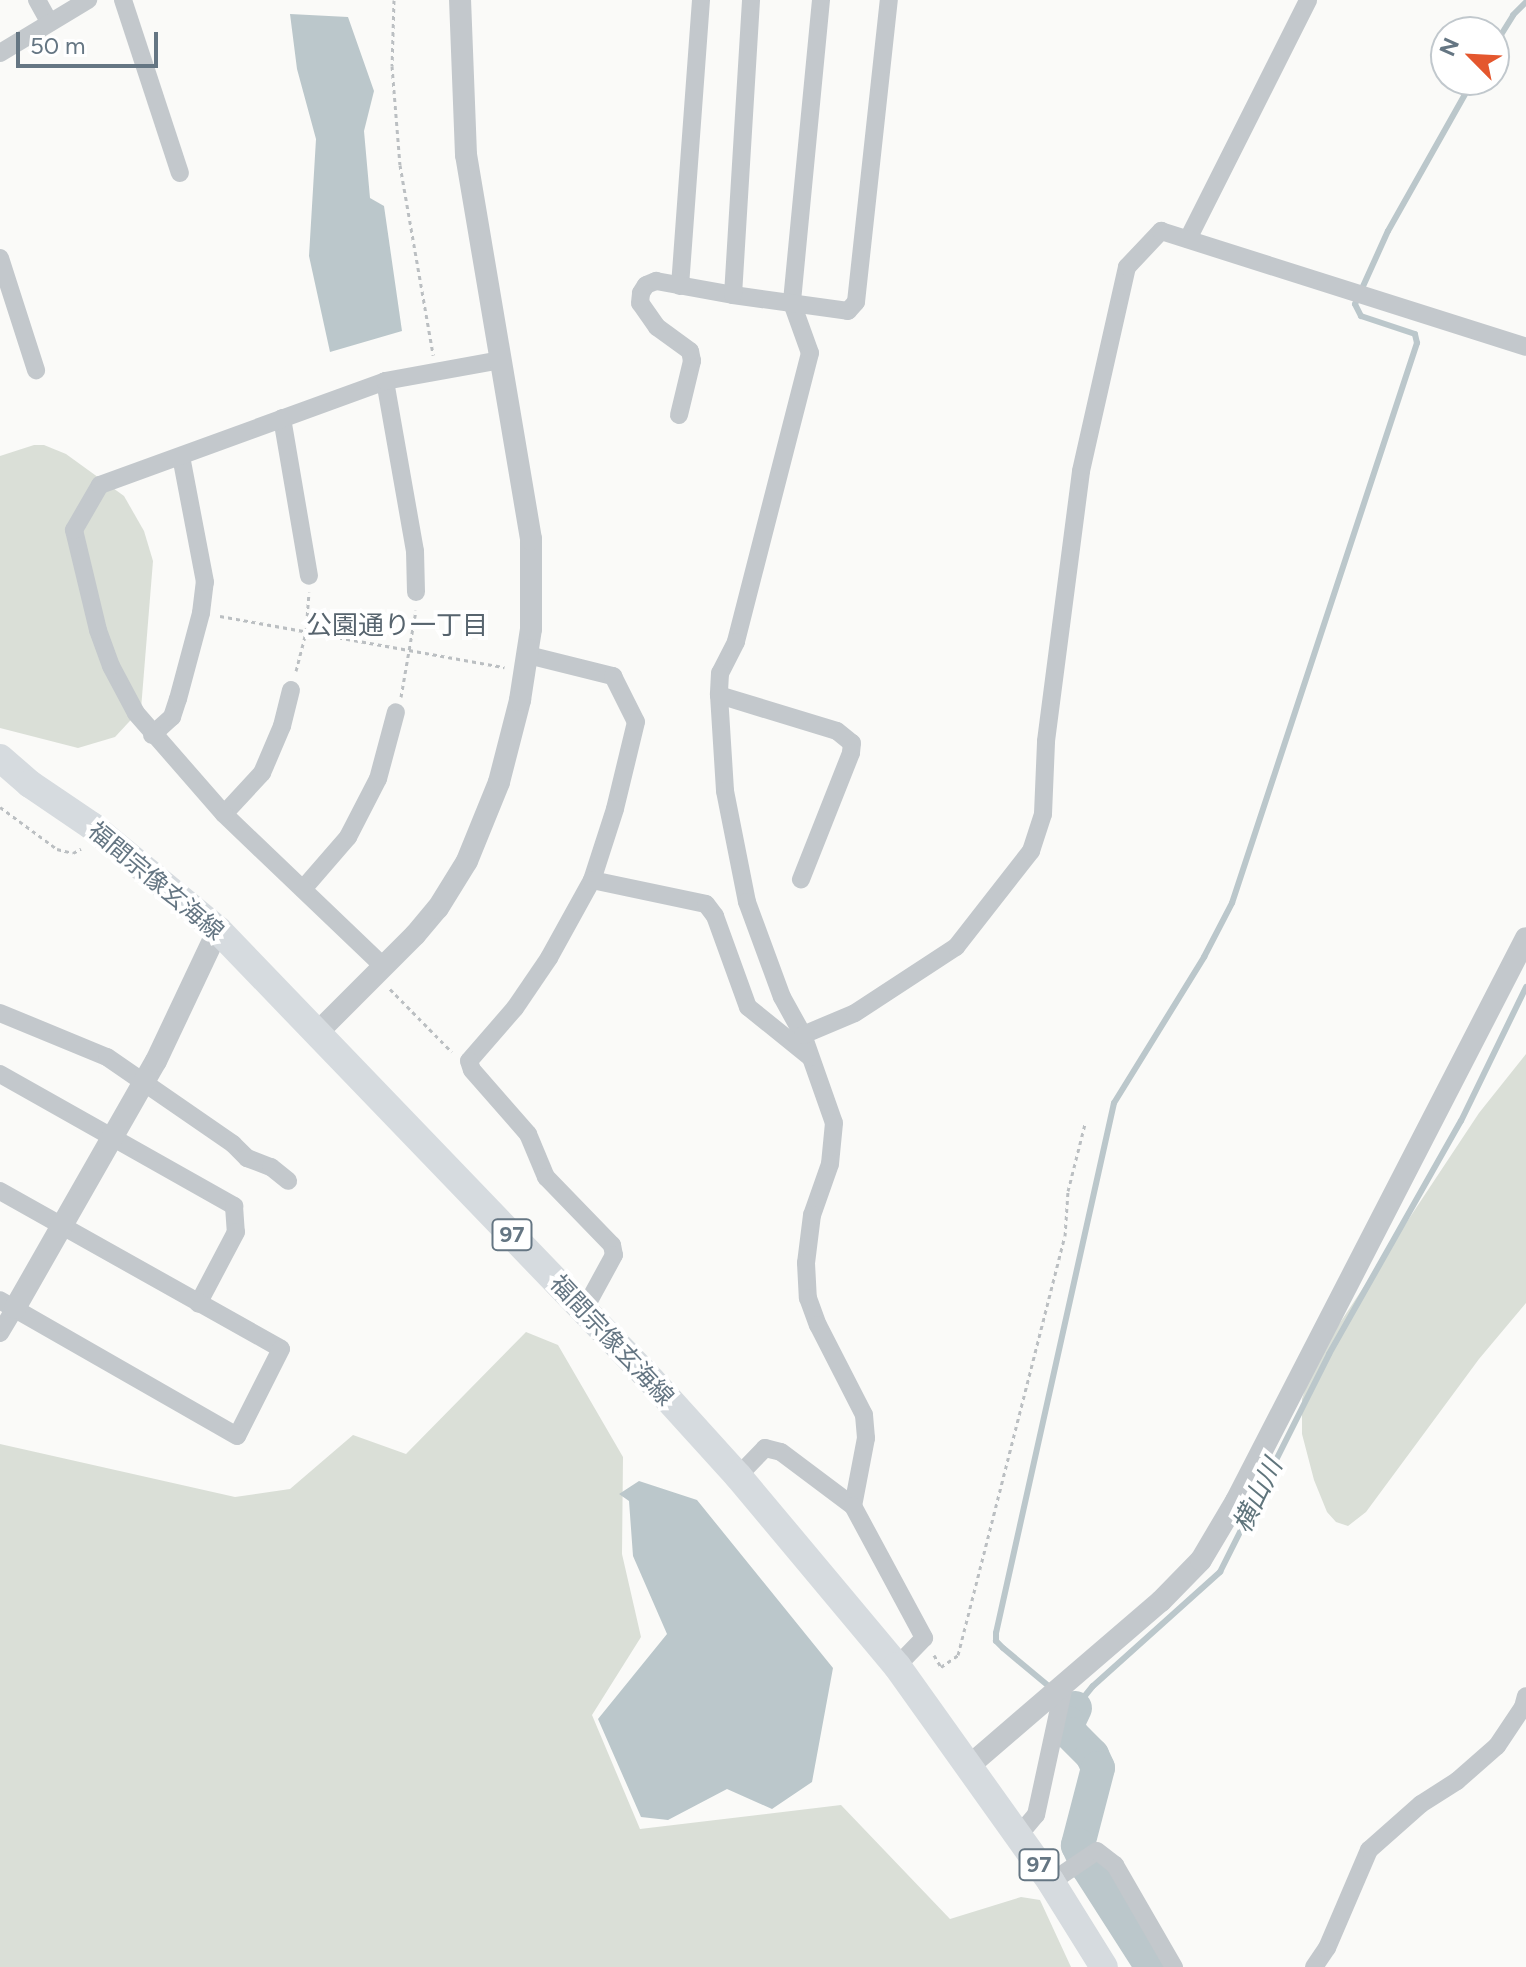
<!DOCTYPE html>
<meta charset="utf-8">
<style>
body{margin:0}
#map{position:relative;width:1526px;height:1967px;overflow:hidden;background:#fafaf8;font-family:Figtree,"Noto Sans JP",sans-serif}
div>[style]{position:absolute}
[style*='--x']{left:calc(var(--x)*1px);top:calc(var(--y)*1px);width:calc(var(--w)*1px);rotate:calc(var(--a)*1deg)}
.green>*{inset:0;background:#dadfd7}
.water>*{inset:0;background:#bbc7cb}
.stream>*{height:6px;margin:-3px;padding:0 3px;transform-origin:3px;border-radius:3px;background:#bbc7cb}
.river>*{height:34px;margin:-17px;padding:0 17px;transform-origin:17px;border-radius:17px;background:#bbc7cb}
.path>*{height:3px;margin-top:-1.5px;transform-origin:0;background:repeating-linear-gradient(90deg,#bbbfc2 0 4px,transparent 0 8px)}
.minor>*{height:18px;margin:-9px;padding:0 9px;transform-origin:9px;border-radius:9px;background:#c3c8cc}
.tertiary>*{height:22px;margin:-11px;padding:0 11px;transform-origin:11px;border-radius:11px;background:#c3c8cc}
.primary>*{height:28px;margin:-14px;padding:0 14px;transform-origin:14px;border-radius:14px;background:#d6dbdf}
span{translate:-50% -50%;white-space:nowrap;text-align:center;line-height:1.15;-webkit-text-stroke:8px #fff;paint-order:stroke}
.shield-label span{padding:2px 6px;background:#fff;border:2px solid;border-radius:6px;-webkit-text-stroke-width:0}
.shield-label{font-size:22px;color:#657683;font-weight:700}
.street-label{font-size:24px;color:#657683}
.neighbourhood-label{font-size:26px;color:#57646e}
.water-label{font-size:26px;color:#60757c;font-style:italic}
.north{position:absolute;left:1430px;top:16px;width:80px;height:80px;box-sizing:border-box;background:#fff;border:2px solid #c1c8cd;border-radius:50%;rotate:294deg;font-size:22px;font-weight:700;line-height:32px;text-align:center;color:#657683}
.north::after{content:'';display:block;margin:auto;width:28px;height:36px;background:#e4572e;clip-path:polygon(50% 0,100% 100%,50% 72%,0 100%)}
.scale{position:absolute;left:16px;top:32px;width:142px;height:36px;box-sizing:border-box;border:4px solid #657683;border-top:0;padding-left:10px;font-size:24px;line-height:28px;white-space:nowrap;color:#657683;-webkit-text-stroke:6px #fff;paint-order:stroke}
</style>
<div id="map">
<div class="green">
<i style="clip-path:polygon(34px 445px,44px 445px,66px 454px,124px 496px,144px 531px,153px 561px,141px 709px,115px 737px,78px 748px,0 728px,0 456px)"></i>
<i style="clip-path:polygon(1526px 1054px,1526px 1303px,1479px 1359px,1366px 1512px,1348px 1526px,1336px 1522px,1327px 1512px,1314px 1480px,1302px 1434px,1302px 1399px,1314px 1362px,1479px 1113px)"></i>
<i style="clip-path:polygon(526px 1332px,558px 1345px,623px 1457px,622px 1554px,641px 1637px,592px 1715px,640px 1829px,841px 1805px,950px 1919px,1021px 1897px,1040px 1900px,1071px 1967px,0 1967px,0 1444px,235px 1497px,290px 1489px,353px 1435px,406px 1454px)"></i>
</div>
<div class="water">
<i style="clip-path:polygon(290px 14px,348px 17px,374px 91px,364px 131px,370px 198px,384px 206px,402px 331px,330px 352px,309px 256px,316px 139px,297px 69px)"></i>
<i style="clip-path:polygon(639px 1481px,697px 1500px,833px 1668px,812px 1782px,772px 1809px,727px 1789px,668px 1820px,641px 1817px,598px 1719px,667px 1634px,633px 1556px,629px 1501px,619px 1494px)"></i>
</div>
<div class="stream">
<i style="--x:1494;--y:46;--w:36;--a:-58"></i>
<i style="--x:1513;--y:15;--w:18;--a:-45"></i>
<i style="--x:1051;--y:1688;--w:62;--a:-140.2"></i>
<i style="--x:1003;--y:1648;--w:10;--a:-135"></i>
<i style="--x:996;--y:1641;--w:8;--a:-90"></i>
<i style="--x:996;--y:1633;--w:543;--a:-77.45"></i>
<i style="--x:1114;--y:1103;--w:172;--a:-58.3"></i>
<i style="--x:1204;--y:957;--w:61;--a:-62.6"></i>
<i style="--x:1232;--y:903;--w:590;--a:-71.72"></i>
<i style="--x:1417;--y:343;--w:9;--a:-103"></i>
<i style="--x:1415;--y:334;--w:57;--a:-161.6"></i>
<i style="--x:1361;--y:316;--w:13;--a:-117"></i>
<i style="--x:1355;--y:304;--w:80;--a:-65.7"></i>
<i style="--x:1388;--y:231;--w:173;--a:-60.6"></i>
<i style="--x:1066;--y:1701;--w:11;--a:38"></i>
<i style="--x:1075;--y:1708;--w:28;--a:-51"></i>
<i style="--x:1093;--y:1686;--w:171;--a:-41.9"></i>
<i style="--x:1220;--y:1572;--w:244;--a:-63.4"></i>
<i style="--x:1329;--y:1354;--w:268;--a:-60.5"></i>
<i style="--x:1461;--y:1121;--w:149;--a:-64.1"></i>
</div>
<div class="river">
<i style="--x:1075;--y:1708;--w:17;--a:115"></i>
<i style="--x:1068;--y:1723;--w:11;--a:75"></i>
<i style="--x:1071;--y:1734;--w:30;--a:45"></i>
<i style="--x:1092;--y:1755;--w:14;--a:65"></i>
<i style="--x:1098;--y:1768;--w:80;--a:104.6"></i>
<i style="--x:1078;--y:1845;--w:24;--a:66"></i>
<i style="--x:1088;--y:1867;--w:119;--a:57.4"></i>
</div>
<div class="path">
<i style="--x:394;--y:0;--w:66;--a:91.7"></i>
<i style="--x:392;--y:66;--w:99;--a:85.4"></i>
<i style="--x:400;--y:165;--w:193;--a:80.1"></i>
<i style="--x:220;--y:616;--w:289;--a:10.2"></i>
<i style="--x:296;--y:671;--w:40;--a:-75.6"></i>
<i style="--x:306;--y:632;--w:40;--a:-85.7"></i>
<i style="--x:401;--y:697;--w:88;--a:-80.2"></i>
<i style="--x:0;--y:807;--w:71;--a:36.4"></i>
<i style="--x:57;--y:849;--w:16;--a:14"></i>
<i style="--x:73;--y:853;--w:9;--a:-27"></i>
<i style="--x:390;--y:989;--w:88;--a:45.5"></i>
<i style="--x:934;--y:1655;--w:14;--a:60"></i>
<i style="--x:941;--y:1667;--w:21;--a:-35"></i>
<i style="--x:958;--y:1655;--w:432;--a:-75.7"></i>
<i style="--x:1065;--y:1236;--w:45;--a:-86.2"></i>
<i style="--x:1068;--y:1191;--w:69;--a:-75.8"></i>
</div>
<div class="minor">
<i style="--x:37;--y:0;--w:26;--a:61"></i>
<i style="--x:123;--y:0;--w:182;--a:71.8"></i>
<i style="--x:821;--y:0;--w:304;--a:95.5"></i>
<i style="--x:792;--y:303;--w:53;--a:70.2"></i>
<i style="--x:810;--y:353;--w:298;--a:104.4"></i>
<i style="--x:736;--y:642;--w:35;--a:117"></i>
<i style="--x:720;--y:673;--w:22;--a:93"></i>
<i style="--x:719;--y:695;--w:96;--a:86.4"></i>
<i style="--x:725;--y:791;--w:113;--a:78.8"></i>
<i style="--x:747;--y:902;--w:101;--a:69.8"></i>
<i style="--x:782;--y:997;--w:43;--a:61.1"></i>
<i style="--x:803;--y:1035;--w:93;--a:70.6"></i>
<i style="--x:834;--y:1123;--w:41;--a:95.6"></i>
<i style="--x:830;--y:1164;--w:54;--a:109.4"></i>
<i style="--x:812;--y:1215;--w:48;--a:97.1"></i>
<i style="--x:806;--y:1263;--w:35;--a:87"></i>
<i style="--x:808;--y:1298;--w:29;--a:70"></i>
<i style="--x:818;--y:1325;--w:101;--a:62.9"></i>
<i style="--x:864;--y:1415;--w:23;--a:85"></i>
<i style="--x:866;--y:1438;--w:69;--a:100.8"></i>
<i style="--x:0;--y:53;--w:103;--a:-31.1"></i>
<i style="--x:1188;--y:239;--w:267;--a:-63.3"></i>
<i style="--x:0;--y:258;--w:118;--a:72.2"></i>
<i style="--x:680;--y:286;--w:287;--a:-85.8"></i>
<i style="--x:733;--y:295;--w:116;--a:7.9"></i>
<i style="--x:848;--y:311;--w:12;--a:-48"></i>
<i style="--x:856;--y:302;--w:304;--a:-83.8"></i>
<i style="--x:385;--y:381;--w:173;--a:80"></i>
<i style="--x:415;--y:551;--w:41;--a:88.6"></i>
<i style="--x:679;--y:415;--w:56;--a:-76.5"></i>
<i style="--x:692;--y:361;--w:10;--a:-101"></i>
<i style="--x:690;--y:351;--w:41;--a:-144"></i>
<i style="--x:657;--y:327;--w:29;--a:-125"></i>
<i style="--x:640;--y:303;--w:10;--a:-84"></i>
<i style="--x:641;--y:293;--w:9;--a:-58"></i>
<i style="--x:646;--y:285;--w:11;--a:-22"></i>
<i style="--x:656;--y:281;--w:78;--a:10.3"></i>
<i style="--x:733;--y:295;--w:296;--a:-86.5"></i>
<i style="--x:282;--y:418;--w:160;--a:80.3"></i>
<i style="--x:528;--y:655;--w:88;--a:13.9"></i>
<i style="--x:613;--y:676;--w:51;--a:63.4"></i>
<i style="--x:636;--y:722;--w:89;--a:103.6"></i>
<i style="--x:615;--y:809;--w:75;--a:107.9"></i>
<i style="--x:592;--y:880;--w:89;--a:118.9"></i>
<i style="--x:549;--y:958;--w:60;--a:124.2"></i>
<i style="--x:515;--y:1008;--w:70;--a:131"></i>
<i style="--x:469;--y:1061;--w:9;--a:72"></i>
<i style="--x:472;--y:1070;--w:85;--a:48.8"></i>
<i style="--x:528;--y:1134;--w:47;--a:67.3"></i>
<i style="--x:546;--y:1177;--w:95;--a:45.9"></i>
<i style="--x:612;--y:1245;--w:10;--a:79"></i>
<i style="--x:614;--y:1255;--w:63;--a:118.6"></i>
<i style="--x:719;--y:695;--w:123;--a:17"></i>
<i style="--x:837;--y:731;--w:19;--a:39"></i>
<i style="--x:852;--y:743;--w:10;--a:96"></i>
<i style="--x:851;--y:753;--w:136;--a:111.6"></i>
<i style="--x:152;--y:735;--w:27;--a:-42"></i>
<i style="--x:172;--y:717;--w:19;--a:-72"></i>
<i style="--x:178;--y:699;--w:89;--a:-75"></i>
<i style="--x:201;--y:613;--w:31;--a:-83"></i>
<i style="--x:205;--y:582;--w:128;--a:-100.8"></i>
<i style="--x:224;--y:814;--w:56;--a:-47.2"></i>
<i style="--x:262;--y:773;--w:51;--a:-66.9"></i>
<i style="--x:282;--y:726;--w:37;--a:-76"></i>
<i style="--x:592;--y:880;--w:116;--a:11.9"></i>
<i style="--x:706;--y:904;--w:15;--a:53"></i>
<i style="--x:715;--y:916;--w:97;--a:70.1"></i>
<i style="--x:748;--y:1007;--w:80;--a:38.9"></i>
<i style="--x:303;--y:889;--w:69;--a:-49.1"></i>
<i style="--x:348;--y:837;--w:65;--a:-62.7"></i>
<i style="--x:378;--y:779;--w:69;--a:-75"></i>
<i style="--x:384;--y:967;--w:221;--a:-136.3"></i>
<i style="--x:224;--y:814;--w:134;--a:-131.1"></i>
<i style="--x:136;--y:713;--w:53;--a:-118"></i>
<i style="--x:111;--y:666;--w:38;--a:-110"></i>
<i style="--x:98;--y:630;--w:103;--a:-103.5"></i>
<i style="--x:74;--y:530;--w:52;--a:-60"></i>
<i style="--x:100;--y:485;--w:303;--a:-20"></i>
<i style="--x:385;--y:381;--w:117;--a:-10.3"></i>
<i style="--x:0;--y:1013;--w:116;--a:22.4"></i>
<i style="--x:107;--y:1057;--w:153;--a:34.6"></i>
<i style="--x:233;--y:1144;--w:20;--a:45"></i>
<i style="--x:247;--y:1158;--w:26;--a:21"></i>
<i style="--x:271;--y:1167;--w:22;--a:39"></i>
<i style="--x:803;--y:1035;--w:56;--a:-22.9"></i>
<i style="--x:855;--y:1013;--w:121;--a:-33.2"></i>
<i style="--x:956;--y:947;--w:122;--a:-52"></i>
<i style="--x:1031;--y:851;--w:39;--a:-72"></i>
<i style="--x:1043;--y:814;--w:73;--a:-87.6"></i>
<i style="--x:1046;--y:741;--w:272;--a:-82.6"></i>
<i style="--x:1081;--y:471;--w:209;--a:-77.3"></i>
<i style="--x:1127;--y:267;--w:50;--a:-46.6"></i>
<i style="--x:1161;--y:231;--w:383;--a:17.6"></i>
<i style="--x:0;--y:1074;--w:269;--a:29.4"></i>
<i style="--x:234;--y:1206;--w:26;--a:86"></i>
<i style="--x:236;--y:1232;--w:81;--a:117.8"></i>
<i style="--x:0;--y:1191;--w:322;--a:29.3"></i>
<i style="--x:281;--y:1349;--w:97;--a:116.8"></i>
<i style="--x:237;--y:1436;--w:273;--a:-150.2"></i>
<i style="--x:0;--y:1333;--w:29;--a:-59"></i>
<i style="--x:738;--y:1476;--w:39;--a:-46"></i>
<i style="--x:765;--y:1448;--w:16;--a:14"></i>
<i style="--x:781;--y:1452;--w:90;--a:36.9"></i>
<i style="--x:853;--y:1506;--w:150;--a:61.7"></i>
<i style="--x:924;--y:1638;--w:39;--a:134"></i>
<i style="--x:1019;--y:1835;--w:26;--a:-50"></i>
<i style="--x:1036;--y:1815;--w:132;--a:-77.8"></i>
<i style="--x:1051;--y:1882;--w:55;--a:-34"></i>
<i style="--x:1097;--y:1851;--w:23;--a:38"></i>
<i style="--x:1115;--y:1865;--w:118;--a:60"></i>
<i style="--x:1314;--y:1967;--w:23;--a:-56"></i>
<i style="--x:1327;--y:1948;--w:107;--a:-66.8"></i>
<i style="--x:1369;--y:1850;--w:69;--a:-41.5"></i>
<i style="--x:1421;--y:1804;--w:43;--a:-32.6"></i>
<i style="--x:1457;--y:1781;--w:53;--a:-41.2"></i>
<i style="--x:1497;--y:1746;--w:47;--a:-56.3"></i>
<i style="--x:1523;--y:1707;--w:11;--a:-75"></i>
</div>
<div class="tertiary">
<i style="--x:319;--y:1031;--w:136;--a:-45"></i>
<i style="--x:415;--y:935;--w:35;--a:-50"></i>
<i style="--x:438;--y:908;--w:55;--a:-58.3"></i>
<i style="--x:467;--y:861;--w:85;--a:-67.9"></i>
<i style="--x:499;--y:782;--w:85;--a:-75.6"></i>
<i style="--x:520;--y:700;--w:72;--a:-81.2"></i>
<i style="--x:531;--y:629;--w:90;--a:-90"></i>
<i style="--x:531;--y:539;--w:389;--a:-99.6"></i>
<i style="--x:466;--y:155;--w:155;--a:-92.2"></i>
<i style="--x:15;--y:1308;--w:284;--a:-60.3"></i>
<i style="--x:156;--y:1061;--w:145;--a:-64.7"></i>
<i style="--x:969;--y:1766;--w:253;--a:-40.7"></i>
<i style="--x:1161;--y:1601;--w:57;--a:-45.7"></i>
<i style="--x:1201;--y:1560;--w:69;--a:-59.3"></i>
<i style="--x:1236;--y:1501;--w:633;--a:-62.75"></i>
</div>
<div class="primary">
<i style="--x:0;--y:758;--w:40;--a:41"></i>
<i style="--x:30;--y:784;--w:75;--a:34.1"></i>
<i style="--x:92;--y:826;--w:163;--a:39.5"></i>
<i style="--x:218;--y:930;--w:624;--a:46.1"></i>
<i style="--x:651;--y:1380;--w:130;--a:47.8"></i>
<i style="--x:738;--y:1476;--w:248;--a:50.1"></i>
<i style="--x:897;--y:1666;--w:265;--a:54.5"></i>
<i style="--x:1051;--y:1882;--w:100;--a:58.1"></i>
</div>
<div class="shield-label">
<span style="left:512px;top:1235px">97</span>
<span style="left:1039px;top:1865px">97</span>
</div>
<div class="street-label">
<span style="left:156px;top:881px;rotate:40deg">福間宗像玄海線</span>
<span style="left:612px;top:1340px;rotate:47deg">福間宗像玄海線</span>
</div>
<div class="neighbourhood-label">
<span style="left:397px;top:626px">公園通り一丁目</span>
</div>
<div class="water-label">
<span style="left:1258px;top:1496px;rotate:-64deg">横山川</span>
</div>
<div class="north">N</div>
<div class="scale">50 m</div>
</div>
